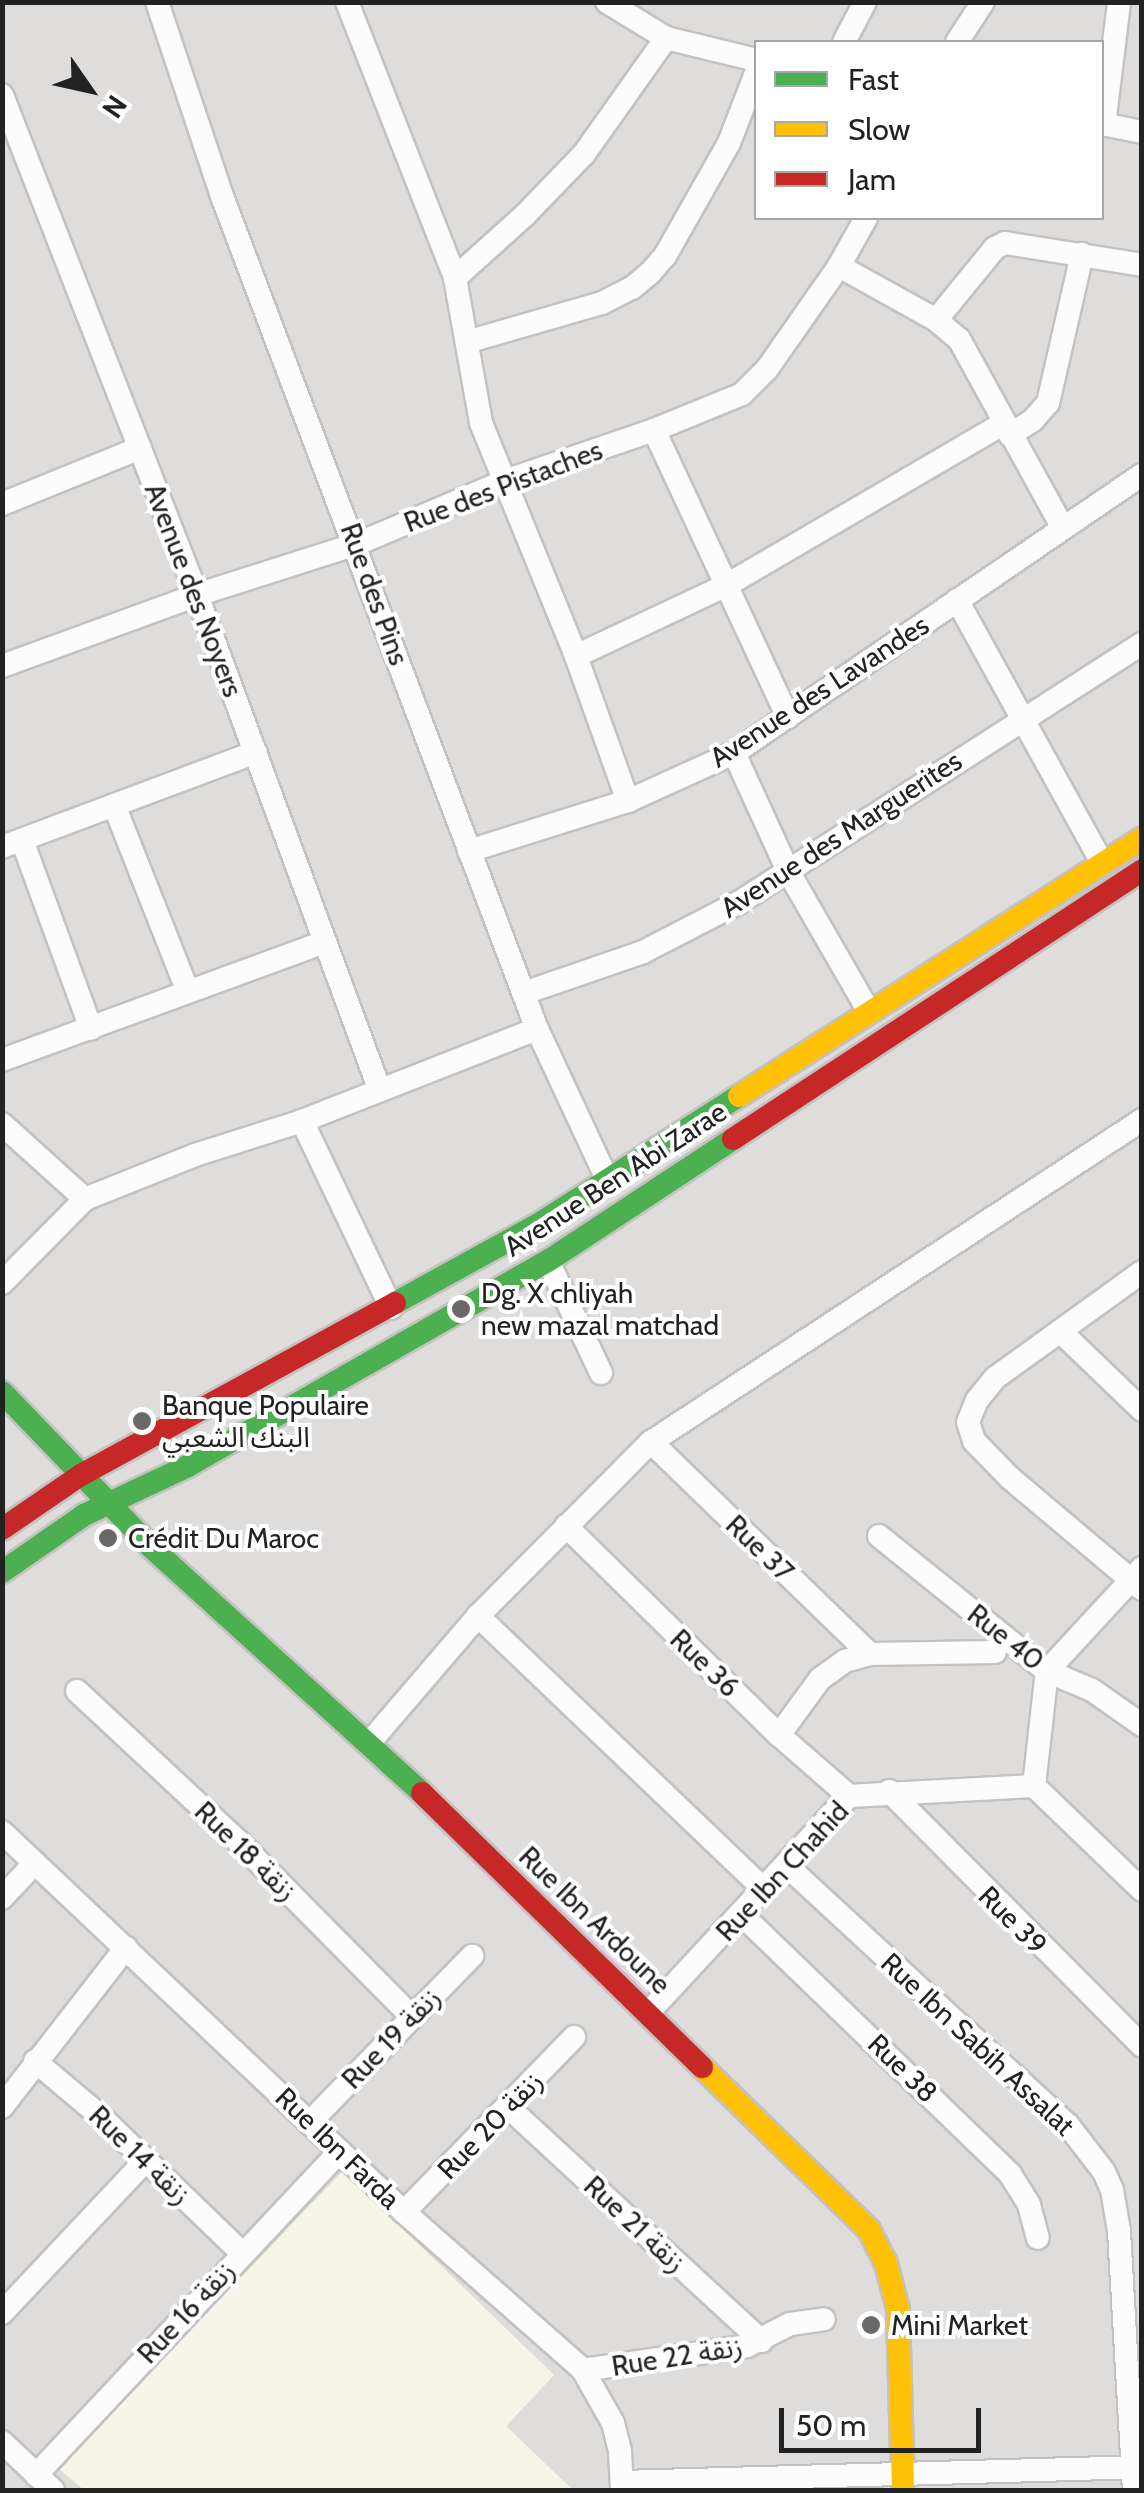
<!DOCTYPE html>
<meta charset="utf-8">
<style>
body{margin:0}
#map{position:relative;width:1144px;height:2493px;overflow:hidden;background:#efedeb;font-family:Cabin,"Noto Sans Arabic",sans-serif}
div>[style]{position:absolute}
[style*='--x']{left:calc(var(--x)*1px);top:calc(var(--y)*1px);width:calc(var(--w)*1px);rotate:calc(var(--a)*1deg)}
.residential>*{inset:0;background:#dfdddc}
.education>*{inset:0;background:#f7f4e8}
.roads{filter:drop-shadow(2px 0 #c3c2c1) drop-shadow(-2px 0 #c3c2c1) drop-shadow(0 2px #c3c2c1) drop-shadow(0 -2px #c3c2c1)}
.street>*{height:22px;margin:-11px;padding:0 11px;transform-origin:11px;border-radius:11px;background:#fdfcfc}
.fast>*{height:22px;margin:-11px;padding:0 11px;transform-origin:11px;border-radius:11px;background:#4caf50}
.slow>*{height:22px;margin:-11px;padding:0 11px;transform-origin:11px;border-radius:11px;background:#ffc107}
.jam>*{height:22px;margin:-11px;padding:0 11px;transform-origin:11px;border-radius:11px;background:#c62828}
.dots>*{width:28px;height:28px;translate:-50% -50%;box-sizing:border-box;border:5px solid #fff;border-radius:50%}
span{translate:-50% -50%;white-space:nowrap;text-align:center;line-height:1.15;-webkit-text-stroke:8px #fff;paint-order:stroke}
.street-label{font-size:28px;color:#222}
.poi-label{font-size:28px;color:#222}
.left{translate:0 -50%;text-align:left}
.frame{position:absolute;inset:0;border:5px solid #222;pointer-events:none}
.legend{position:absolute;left:754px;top:40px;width:350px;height:180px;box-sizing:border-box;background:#fff;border:2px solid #a7a7a7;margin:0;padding:12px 18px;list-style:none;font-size:30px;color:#222}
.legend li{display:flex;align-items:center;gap:20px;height:50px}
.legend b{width:50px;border:2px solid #a7a7a7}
.north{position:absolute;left:40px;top:40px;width:100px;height:100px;-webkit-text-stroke:8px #fff;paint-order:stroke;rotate:124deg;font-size:28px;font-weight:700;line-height:40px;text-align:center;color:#222}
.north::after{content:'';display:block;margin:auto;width:35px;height:45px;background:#222;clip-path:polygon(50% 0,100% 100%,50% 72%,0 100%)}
.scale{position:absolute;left:779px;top:2408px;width:202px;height:45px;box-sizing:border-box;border:5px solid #222;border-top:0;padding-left:12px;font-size:30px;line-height:35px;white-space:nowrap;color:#222;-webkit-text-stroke:8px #fff;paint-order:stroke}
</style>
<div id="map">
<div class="residential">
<i style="clip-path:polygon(evenodd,3px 3px,1141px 3px,1141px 2490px,3px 2490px,3px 3px,756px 42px,1102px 42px,1102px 218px,756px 218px,756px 42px)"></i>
</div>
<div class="education">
<i style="clip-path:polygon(343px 2171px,554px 2375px,506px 2426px,573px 2490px,84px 2490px,58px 2468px)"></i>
</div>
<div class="roads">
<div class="street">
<i style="--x:157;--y:2;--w:205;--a:71.5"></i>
<i style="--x:222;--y:196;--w:891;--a:69.29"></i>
<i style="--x:537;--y:1029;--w:166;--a:65"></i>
<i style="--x:347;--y:2;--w:296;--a:68.6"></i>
<i style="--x:455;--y:278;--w:147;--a:79.8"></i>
<i style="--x:481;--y:423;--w:252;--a:67.8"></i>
<i style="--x:576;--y:656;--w:154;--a:70.3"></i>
<i style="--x:607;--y:2;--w:69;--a:31.4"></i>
<i style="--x:666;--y:38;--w:93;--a:13.7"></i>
<i style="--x:844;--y:42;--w:45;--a:-62.3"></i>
<i style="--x:957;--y:42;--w:48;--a:-57"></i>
<i style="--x:2;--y:95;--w:537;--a:68.69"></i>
<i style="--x:197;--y:595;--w:526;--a:69.74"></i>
<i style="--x:1102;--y:124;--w:41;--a:11.3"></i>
<i style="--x:1104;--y:125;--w:124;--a:-83"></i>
<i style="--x:839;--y:266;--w:111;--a:29.1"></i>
<i style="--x:936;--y:320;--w:30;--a:40"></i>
<i style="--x:959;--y:339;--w:213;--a:61.2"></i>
<i style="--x:455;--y:278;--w:94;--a:-42"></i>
<i style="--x:525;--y:215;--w:85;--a:-46"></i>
<i style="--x:584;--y:154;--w:142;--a:-54.7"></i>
<i style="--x:936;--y:320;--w:93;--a:-50.7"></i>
<i style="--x:995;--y:248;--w:11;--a:-27"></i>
<i style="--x:1005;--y:243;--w:139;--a:9.1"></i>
<i style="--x:470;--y:341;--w:137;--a:-16.1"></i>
<i style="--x:602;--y:303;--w:34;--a:-27"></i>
<i style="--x:632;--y:288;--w:23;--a:-40"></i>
<i style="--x:650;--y:273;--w:23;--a:-49"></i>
<i style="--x:665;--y:256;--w:130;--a:-60.5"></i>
<i style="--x:729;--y:143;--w:75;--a:-68.9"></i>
<i style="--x:654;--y:430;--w:317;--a:65"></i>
<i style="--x:1010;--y:435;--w:27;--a:-33"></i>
<i style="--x:1033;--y:420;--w:23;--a:-49"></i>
<i style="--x:1048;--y:403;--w:153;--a:-77.1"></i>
<i style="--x:2;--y:504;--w:149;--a:-22.1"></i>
<i style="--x:957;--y:600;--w:298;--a:61.1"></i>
<i style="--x:576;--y:656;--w:167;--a:-25.2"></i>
<i style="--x:727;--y:585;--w:320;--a:-30.3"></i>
<i style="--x:2;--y:666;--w:208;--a:-20"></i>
<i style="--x:197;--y:595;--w:168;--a:-17.7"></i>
<i style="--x:357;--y:544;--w:161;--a:-23.1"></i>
<i style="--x:505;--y:481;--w:157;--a:-18.9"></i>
<i style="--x:654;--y:430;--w:95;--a:-22.2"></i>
<i style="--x:742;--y:394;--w:35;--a:-45"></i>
<i style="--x:767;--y:369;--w:126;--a:-55"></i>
<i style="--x:839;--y:266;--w:55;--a:-60.6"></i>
<i style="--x:734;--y:753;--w:130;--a:65.4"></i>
<i style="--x:788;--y:871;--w:163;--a:60.1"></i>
<i style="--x:114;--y:805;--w:201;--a:68.4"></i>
<i style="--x:22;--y:840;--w:201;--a:69.9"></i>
<i style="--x:2;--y:847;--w:271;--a:-20.5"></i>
<i style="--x:469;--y:851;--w:167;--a:-17.5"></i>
<i style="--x:628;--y:801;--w:116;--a:-24.4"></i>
<i style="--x:734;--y:753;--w:494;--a:-34.3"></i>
<i style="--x:524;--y:993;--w:126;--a:-19"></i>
<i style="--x:643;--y:952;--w:107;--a:-27.3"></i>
<i style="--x:738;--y:903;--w:480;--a:-32.7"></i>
<i style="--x:2;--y:1060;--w:341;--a:-20.1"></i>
<i style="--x:302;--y:1121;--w:207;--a:64.5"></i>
<i style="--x:2;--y:1124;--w:112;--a:42.1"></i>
<i style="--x:548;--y:1261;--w:124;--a:64.7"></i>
<i style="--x:1142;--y:1272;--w:181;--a:144.2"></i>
<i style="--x:995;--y:1378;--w:28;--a:129"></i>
<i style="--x:977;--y:1400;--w:24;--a:112"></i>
<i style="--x:968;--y:1422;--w:20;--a:72"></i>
<i style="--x:974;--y:1441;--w:52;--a:45.8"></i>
<i style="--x:1010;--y:1478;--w:172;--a:40.1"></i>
<i style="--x:2;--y:1283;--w:118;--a:-45.3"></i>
<i style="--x:85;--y:1199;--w:118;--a:-21.8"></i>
<i style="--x:195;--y:1155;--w:112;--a:-17.6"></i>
<i style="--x:302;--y:1121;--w:252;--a:-21.4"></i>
<i style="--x:1060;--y:1331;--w:114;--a:43.9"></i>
<i style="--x:651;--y:1442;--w:305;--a:44.1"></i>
<i style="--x:566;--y:1526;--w:298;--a:44.5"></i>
<i style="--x:779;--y:1735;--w:93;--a:41.1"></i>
<i style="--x:879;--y:1536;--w:216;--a:38.8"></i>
<i style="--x:1047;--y:1671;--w:49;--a:22.9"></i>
<i style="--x:1092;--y:1690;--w:61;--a:35"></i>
<i style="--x:478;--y:1616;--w:397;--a:43.7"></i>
<i style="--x:77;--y:1691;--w:220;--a:43"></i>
<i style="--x:238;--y:1841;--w:245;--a:45.3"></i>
<i style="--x:779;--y:1735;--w:69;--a:-53.8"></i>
<i style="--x:820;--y:1679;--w:31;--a:-36"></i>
<i style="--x:845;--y:1661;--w:26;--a:-16"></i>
<i style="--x:870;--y:1654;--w:125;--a:-0.9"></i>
<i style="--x:370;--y:1742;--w:166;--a:-49.4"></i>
<i style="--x:478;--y:1616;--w:245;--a:-45.2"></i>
<i style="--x:651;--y:1442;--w:587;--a:-33.26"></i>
<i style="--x:1034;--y:1786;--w:116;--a:-83.6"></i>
<i style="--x:1047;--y:1671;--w:140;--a:-47.3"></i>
<i style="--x:889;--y:1791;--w:359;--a:45.2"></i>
<i style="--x:2;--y:1832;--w:553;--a:43.39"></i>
<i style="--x:404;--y:2212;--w:239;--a:41.4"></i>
<i style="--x:583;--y:2370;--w:61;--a:60.5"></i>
<i style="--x:613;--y:2423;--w:29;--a:76"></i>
<i style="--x:620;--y:2451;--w:39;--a:87"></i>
<i style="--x:787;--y:1866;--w:382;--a:42.7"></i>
<i style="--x:1068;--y:2125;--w:59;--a:52.5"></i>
<i style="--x:1104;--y:2172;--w:20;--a:66"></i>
<i style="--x:1112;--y:2190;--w:42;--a:80.3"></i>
<i style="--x:1119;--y:2231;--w:259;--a:86.7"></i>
<i style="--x:2;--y:1898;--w:48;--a:-46.7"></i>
<i style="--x:742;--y:1915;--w:373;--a:44"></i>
<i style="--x:1010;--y:2174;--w:36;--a:58"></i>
<i style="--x:1029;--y:2205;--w:34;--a:75"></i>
<i style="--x:648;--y:2013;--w:296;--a:-47.2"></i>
<i style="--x:849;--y:1796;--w:185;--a:-3.1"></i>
<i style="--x:1034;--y:1786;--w:150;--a:43.9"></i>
<i style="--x:35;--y:2061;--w:84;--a:40.2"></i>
<i style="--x:99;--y:2115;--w:199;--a:44"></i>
<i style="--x:2;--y:2107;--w:202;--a:-52.1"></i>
<i style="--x:508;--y:2107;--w:345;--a:42.7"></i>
<i style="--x:311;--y:2121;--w:231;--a:-45.7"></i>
<i style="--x:404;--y:2212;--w:244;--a:-45.8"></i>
<i style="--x:2;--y:2313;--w:210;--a:-46.7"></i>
<i style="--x:583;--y:2370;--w:166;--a:-8.3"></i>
<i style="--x:747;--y:2346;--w:48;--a:-27.1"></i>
<i style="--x:790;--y:2324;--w:34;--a:-8"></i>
<i style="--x:2;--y:2442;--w:70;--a:43.3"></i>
<i style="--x:36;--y:2475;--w:444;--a:-46.8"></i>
<i style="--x:622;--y:2482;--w:520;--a:-1.65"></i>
</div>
<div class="fast">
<i style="--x:395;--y:1303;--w:162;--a:-28.8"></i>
<i style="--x:537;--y:1225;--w:240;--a:-32.6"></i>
<i style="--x:2;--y:1392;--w:216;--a:46.1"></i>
<i style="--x:152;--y:1548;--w:365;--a:42.2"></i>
<i style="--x:2;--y:1572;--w:100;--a:-34.8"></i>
<i style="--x:84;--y:1515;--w:115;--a:-25.2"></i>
<i style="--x:188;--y:1466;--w:414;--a:-29.7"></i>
<i style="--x:548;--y:1261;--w:222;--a:-33.4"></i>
</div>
<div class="slow">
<i style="--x:739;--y:1096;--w:479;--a:-32.6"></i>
<i style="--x:702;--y:2067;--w:233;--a:44.3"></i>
<i style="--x:869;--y:2230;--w:37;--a:63"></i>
<i style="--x:886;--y:2263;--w:48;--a:75.4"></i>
<i style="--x:898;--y:2309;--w:181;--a:88.4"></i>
</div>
<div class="jam">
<i style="--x:733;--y:1139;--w:490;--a:-33.3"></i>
<i style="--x:2;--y:1529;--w:96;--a:-34.4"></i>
<i style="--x:81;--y:1475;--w:358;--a:-28.7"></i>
<i style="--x:422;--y:1793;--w:392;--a:44.4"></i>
</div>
</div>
<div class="dots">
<i style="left:461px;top:1309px;background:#6a6968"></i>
<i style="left:142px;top:1421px;background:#6a6968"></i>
<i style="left:108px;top:1538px;background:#6a6968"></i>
<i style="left:871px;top:2325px;background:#6a6968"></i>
</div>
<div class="street-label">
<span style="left:503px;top:486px;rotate:-21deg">Rue des Pistaches</span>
<span style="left:194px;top:590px;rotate:69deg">Avenue des Noyers</span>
<span style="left:375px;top:594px;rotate:70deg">Rue des Pins</span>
<span style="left:819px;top:691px;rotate:-33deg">Avenue des Lavandes</span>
<span style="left:841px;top:834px;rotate:-33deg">Avenue des Marguerites</span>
<span style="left:615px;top:1179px;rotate:-33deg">Avenue Ben Abi Zarae</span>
<span style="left:760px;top:1548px;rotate:44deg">Rue 37</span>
<span style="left:1006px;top:1637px;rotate:38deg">Rue 40</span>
<span style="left:705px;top:1663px;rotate:44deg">Rue 36</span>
<span style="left:246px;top:1851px;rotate:44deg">Rue 18 زنقة</span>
<span style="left:782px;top:1871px;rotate:-47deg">Rue Ibn Chahid</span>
<span style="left:595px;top:1920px;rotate:44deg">Rue Ibn Ardoune</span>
<span style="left:1013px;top:1920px;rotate:45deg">Rue 39</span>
<span style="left:391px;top:2038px;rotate:-46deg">Rue 19 زنقة</span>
<span style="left:978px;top:2044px;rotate:43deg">Rue Ibn Sabih Assalat</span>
<span style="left:903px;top:2068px;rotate:44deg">Rue 38</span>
<span style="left:490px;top:2125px;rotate:-46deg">Rue 20 زنقة</span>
<span style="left:338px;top:2148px;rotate:44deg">Rue Ibn Farda</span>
<span style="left:140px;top:2155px;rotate:44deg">Rue 14 زنقة</span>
<span style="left:635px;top:2224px;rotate:43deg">Rue 21 زنقة</span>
<span style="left:186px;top:2312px;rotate:-47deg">Rue 16 زنقة</span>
<span style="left:677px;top:2356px;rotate:-9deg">Rue 22 زنقة</span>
</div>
<div class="poi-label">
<span class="left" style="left:481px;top:1309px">Dg. X chliyah<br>new mazal matchad</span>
<span class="left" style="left:162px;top:1421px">Banque Populaire<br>البنك الشعبي</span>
<span class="left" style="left:128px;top:1538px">Crédit Du Maroc</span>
<span class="left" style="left:891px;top:2325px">Mini Market</span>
</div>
<div class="frame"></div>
<ul class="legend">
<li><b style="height:12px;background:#4caf50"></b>Fast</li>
<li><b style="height:12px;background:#ffc107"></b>Slow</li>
<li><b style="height:12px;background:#c62828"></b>Jam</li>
</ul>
<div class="north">N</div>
<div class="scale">50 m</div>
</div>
